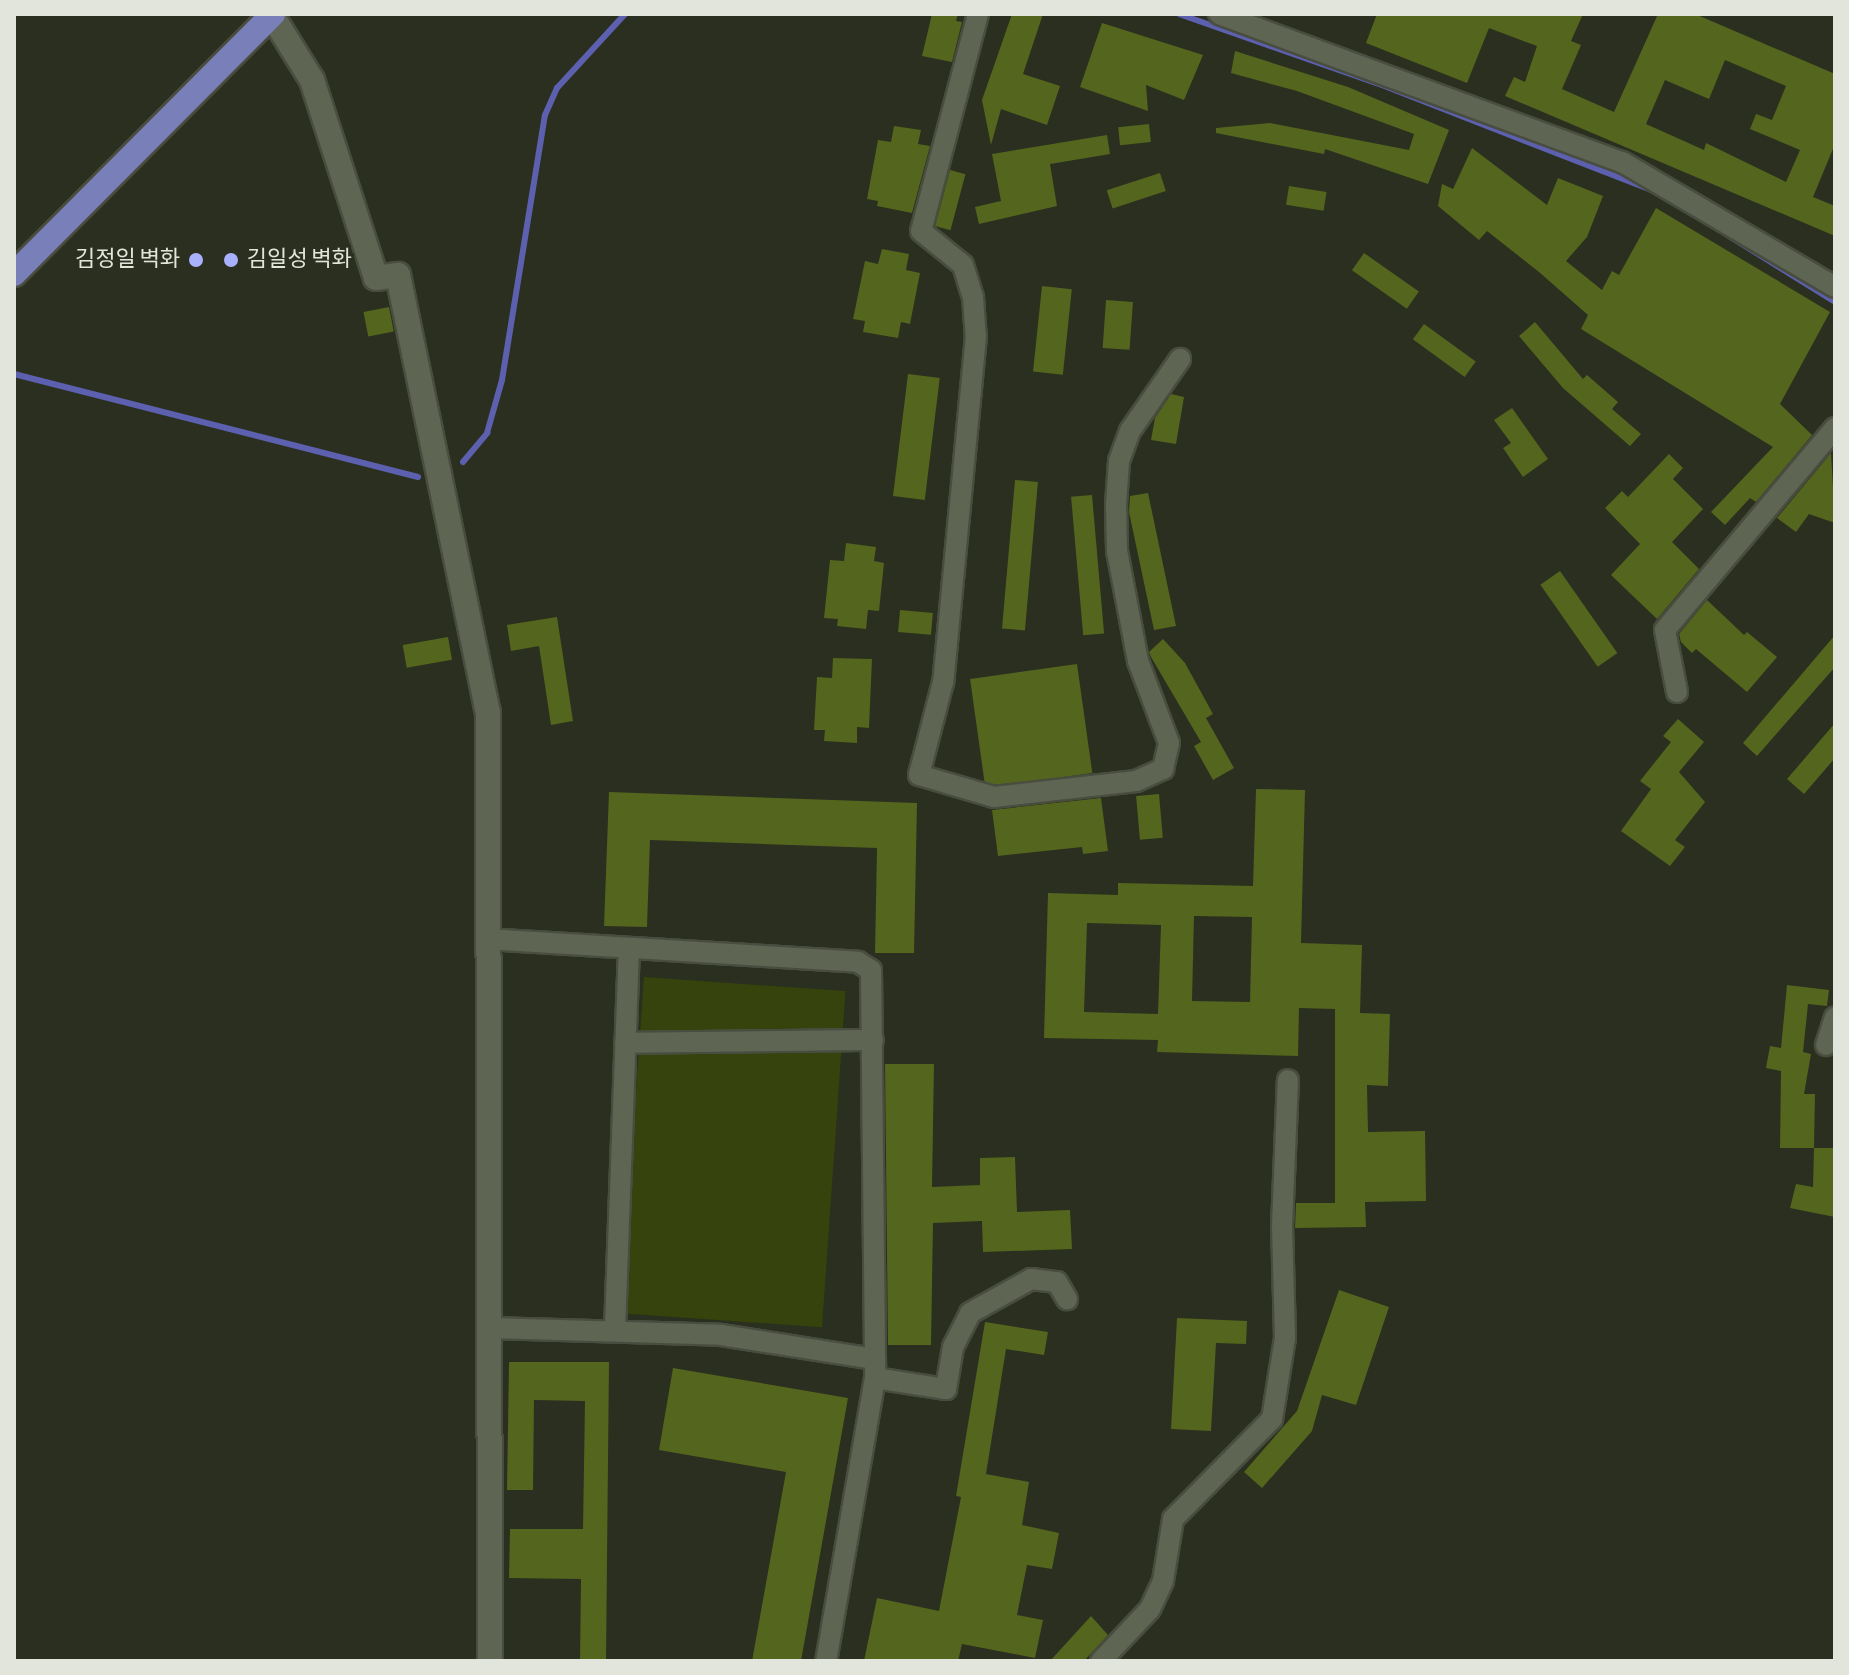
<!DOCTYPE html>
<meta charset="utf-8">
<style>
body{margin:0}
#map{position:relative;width:1849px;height:1675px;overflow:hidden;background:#2a2f1f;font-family:"Alegreya Sans","Noto Sans KR",sans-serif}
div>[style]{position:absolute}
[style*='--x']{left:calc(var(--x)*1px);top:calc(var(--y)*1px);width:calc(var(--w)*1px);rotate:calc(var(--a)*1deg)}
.green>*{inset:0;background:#36430c;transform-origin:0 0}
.stream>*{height:6px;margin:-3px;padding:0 3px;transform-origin:3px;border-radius:3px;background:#5c60ae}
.building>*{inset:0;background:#54651e;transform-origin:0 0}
.roads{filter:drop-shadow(2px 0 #494d3f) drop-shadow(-2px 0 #494d3f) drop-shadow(0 2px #494d3f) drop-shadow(0 -2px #494d3f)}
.street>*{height:20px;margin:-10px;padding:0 10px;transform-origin:10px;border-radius:10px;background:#5f6553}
.secondary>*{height:24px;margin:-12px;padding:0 12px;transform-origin:12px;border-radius:12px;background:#5f6553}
.primary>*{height:24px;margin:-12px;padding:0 12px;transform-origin:12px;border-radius:12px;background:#797fb8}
.dots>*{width:22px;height:22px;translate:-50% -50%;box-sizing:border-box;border:4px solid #2a2f1f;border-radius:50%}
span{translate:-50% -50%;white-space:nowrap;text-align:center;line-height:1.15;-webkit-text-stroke:6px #2a2f1f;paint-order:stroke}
.poi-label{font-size:22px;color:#e1e5db}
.right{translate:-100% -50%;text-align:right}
.left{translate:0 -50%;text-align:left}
.frame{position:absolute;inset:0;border:16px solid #e1e5db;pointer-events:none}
</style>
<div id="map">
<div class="green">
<i style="left:644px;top:977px;width:202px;height:337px;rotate:4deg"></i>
</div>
<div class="stream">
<i style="--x:1179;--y:14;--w:220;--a:19.3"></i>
<i style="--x:1387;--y:87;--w:283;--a:21.3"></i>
<i style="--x:1729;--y:236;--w:125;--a:31.9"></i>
<i style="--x:14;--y:374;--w:417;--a:14.3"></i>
<i style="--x:463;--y:462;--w:38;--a:-50"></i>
<i style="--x:487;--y:433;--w:55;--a:-74.2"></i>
<i style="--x:502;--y:380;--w:268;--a:-80.8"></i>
<i style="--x:545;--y:115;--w:30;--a:-66"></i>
<i style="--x:557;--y:88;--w:100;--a:-47.4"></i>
</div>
<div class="building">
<i style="clip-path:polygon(932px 14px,958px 14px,956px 21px,962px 22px,952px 62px,922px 56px)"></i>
<i style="clip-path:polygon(1012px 14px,1043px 14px,1023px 74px,1060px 86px,1047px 125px,1001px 109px,991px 145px,982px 100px)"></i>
<i style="clip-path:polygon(evenodd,1377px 14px,1583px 14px,1571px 41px,1581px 45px,1562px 89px,1614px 112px,1658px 14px,1695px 14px,1835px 74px,1835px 144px,1813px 197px,1835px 206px,1835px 236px,1505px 96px,1514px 77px,1525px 82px,1537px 46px,1489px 28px,1467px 83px,1366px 43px,1377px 14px,1725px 60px,1786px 86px,1772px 120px,1756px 114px,1750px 129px,1800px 150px,1786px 182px,1706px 143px,1704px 150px,1646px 124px,1665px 80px,1709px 99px,1725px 60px)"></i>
<i style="clip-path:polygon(1102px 23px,1203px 55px,1184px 100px,1146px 85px,1148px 111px,1080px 87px)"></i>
<i style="clip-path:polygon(1235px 51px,1348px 87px,1449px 130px,1428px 184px,1325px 149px,1324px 154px,1216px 133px,1216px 128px,1270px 123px,1409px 150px,1414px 134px,1297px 91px,1231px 73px)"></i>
<i style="left:1149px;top:124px;width:18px;height:31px;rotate:84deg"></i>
<i style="clip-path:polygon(894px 126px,921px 130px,918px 144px,930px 146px,912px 213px,877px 206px,878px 201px,867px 199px,878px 140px,891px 142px)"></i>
<i style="clip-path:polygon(1107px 135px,1110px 154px,1050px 164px,1057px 206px,979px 224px,975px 207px,1001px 201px,992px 154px)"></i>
<i style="clip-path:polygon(1472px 148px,1547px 205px,1558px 178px,1603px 196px,1587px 237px,1566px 261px,1602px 290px,1612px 271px,1619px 275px,1656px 208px,1830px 312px,1780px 404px,1812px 435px,1756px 502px,1750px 498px,1725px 525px,1711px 512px,1773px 447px,1581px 329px,1588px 315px,1539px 272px,1487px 231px,1479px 240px,1438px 206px,1442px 184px,1453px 189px)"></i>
<i style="left:950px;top:170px;width:16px;height:58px;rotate:15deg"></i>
<i style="left:1160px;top:173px;width:19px;height:56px;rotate:72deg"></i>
<i style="left:1289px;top:186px;width:38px;height:19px;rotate:9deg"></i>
<i style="clip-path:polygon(882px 249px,909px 254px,906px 270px,920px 273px,910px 324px,901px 322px,898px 338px,863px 332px,865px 321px,853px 319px,865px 261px,878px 264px)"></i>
<i style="left:1364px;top:253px;width:67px;height:21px;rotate:35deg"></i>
<i style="left:1042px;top:286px;width:30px;height:86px;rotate:6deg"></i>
<i style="left:1106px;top:300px;width:27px;height:48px;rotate:4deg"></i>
<i style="left:389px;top:307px;width:25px;height:26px;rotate:79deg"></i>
<i style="clip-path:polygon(1535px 322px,1583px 379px,1587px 375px,1618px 402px,1612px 409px,1641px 434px,1630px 446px,1563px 388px,1519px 336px)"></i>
<i style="left:1424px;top:324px;width:64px;height:19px;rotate:36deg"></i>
<i style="left:908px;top:374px;width:32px;height:123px;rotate:7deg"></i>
<i style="clip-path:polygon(1171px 394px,1184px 397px,1176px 444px,1151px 440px,1155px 418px)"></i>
<i style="clip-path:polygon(1512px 408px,1548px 459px,1523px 477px,1503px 448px,1511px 443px,1494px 420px)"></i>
<i style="clip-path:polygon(1831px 453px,1835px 523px,1809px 514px,1796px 532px,1777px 518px)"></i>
<i style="clip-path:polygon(1669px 454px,1683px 468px,1673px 479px,1703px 509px,1672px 542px,1699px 569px,1657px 619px,1611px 575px,1640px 544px,1605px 508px,1622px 491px,1628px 497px)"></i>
<i style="left:1015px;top:480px;width:23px;height:149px;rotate:5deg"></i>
<i style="clip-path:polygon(1148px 493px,1176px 626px,1154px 630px,1129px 512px,1130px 496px)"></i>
<i style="left:1092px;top:495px;width:139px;height:21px;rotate:85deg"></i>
<i style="clip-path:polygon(846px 543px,876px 547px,874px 561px,884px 563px,879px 611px,868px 610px,866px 629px,837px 626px,838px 619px,824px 618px,830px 560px,844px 561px)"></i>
<i style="left:1560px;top:571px;width:100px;height:24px;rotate:55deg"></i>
<i style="clip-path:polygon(1707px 600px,1744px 635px,1747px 632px,1777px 657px,1747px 692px,1696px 649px,1692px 653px,1681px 642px,1679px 634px)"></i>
<i style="left:900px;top:610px;width:33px;height:22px;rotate:5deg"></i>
<i style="clip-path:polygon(557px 617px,573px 721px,551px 725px,539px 646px,511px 651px,507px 625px)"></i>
<i style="clip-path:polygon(1835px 635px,1835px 667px,1757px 756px,1743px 743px)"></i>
<i style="left:448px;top:637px;width:23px;height:46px;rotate:80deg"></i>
<i style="clip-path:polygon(1163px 639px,1185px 663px,1213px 714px,1206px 718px,1234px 768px,1213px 780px,1194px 746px,1201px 742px,1151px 657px,1149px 652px)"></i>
<i style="clip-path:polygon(833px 658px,872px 659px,869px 728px,857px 727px,857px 743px,824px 741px,825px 730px,814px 730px,817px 677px,832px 678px)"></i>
<i style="left:1077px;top:664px;width:110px;height:108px;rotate:82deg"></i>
<i style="clip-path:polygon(1678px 719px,1704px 742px,1679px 772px,1705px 802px,1675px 840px,1685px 847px,1670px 866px,1621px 831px,1651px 789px,1640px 781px,1671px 742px,1663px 736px)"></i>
<i style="clip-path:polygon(1835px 723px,1835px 758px,1804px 794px,1787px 779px)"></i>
<i style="clip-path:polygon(evenodd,1256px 789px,1305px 790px,1301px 943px,1362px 945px,1360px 1013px,1390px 1014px,1388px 1086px,1367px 1085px,1368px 1132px,1425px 1131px,1426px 1201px,1365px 1202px,1366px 1227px,1295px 1228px,1296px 1203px,1335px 1203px,1335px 1009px,1299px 1008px,1298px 1056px,1157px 1052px,1158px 1040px,1044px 1038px,1048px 893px,1118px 895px,1118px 883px,1253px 886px,1256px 789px,1194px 916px,1252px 917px,1250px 1002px,1192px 1001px,1194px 916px,1256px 789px,1087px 923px,1161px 925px,1158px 1014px,1084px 1012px,1087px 923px)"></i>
<i style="clip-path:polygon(609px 792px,917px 803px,914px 953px,875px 953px,877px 848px,650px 840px,647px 927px,604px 926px)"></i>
<i style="left:1159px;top:794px;width:44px;height:23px;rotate:85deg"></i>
<i style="clip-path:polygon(1101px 798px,1108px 851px,1083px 854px,1082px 847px,998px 856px,992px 810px)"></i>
<i style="clip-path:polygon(1787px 985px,1829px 990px,1827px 1006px,1808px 1004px,1803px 1052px,1811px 1054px,1804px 1094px,1815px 1094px,1814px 1148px,1780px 1148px,1781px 1071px,1766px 1068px,1770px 1046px,1781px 1048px)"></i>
<i style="clip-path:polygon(885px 1064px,934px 1064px,932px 1187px,980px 1185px,980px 1158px,1015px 1157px,1017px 1212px,1070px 1210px,1072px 1249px,983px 1252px,982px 1221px,933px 1223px,931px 1345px,888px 1345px)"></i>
<i style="clip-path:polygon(1814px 1148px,1835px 1148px,1835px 1217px,1790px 1208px,1796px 1184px,1813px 1187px)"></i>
<i style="clip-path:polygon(1339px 1290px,1389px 1307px,1356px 1405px,1322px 1395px,1312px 1431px,1262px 1488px,1244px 1472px,1297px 1411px)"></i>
<i style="clip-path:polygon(1177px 1318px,1247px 1321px,1246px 1344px,1216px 1343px,1211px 1431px,1171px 1429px)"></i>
<i style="clip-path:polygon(985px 1322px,1048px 1332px,1044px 1355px,1006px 1349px,986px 1474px,1029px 1482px,1022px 1525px,1059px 1533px,1052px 1569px,1027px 1565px,1017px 1615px,1043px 1620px,1035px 1658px,962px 1644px,958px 1661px,864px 1661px,877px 1598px,939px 1611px,961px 1497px,956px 1496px)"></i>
<i style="clip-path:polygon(509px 1362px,609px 1362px,606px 1661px,580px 1661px,581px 1579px,509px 1578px,510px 1529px,583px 1529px,585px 1401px,534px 1400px,533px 1490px,507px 1490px)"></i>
<i style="clip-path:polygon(673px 1368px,848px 1398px,801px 1661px,752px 1661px,786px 1472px,659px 1450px)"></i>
<i style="clip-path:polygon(1091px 1616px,1108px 1635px,1084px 1661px,1050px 1661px)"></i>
</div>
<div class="roads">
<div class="street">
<i style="--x:978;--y:14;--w:224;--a:104.7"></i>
<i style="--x:921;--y:231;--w:54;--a:39"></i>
<i style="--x:963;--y:265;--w:34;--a:73"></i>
<i style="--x:973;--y:297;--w:39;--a:86"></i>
<i style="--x:976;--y:336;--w:348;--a:95.4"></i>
<i style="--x:943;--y:682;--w:96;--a:104.5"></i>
<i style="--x:919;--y:775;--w:78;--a:16.3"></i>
<i style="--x:994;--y:797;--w:143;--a:-6.4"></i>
<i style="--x:1136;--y:781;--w:30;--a:-24"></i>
<i style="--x:1163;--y:769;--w:27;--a:-77"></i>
<i style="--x:1169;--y:743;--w:88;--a:-110.7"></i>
<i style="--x:1138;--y:661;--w:112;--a:-100.8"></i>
<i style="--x:1117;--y:551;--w:47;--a:-91.2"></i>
<i style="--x:1116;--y:504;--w:43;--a:-86"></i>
<i style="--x:1119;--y:461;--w:32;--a:-70"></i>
<i style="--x:1130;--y:431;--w:88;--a:-55.2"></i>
<i style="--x:1219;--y:14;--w:429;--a:20.2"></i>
<i style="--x:1622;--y:162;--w:247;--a:30.4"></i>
<i style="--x:1677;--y:692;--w:63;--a:-101"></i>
<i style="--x:1665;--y:630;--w:264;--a:-49.9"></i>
<i style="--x:486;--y:939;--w:373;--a:3.5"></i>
<i style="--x:858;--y:962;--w:15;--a:32"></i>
<i style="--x:871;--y:970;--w:408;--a:89.4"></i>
<i style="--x:875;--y:1378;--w:287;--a:99.8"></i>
<i style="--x:625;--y:1043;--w:248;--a:-0.7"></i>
<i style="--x:1826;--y:1045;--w:29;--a:-72"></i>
<i style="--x:491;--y:1328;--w:230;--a:1.7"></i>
<i style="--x:721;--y:1335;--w:156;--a:8.9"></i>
<i style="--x:615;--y:1329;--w:381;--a:-87.9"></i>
<i style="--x:875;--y:1378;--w:72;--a:8.8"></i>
<i style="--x:946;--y:1389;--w:43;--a:-80.5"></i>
<i style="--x:953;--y:1347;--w:38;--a:-63"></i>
<i style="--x:970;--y:1313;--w:70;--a:-29.1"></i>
<i style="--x:1031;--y:1279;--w:26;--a:7"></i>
<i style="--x:1057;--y:1282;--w:20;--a:60"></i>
<i style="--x:1101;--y:1661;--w:71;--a:-46.7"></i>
<i style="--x:1150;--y:1609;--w:31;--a:-65"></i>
<i style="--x:1163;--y:1581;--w:63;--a:-80.8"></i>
<i style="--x:1173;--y:1519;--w:141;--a:-45.3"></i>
<i style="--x:1272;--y:1419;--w:82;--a:-80.9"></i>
<i style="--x:1285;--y:1338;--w:111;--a:-91.5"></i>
<i style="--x:1282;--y:1227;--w:147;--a:-87.7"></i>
</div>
<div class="secondary">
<i style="--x:271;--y:14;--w:78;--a:58.2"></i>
<i style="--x:312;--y:80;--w:208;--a:72.1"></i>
<i style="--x:376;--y:278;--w:22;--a:-8"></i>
<i style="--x:398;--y:275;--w:446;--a:78.4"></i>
<i style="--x:488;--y:712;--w:949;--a:89.88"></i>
</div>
<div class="primary">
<i style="--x:14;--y:274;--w:367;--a:-45.1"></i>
</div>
</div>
<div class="dots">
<i style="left:196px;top:260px;background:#a9b0fc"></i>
<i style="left:231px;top:260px;background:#a9b0fc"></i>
</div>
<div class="poi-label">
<span class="right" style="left:180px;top:260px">김정일 벽화</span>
<span class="left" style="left:247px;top:260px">김일성 벽화</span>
</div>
<div class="frame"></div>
</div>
